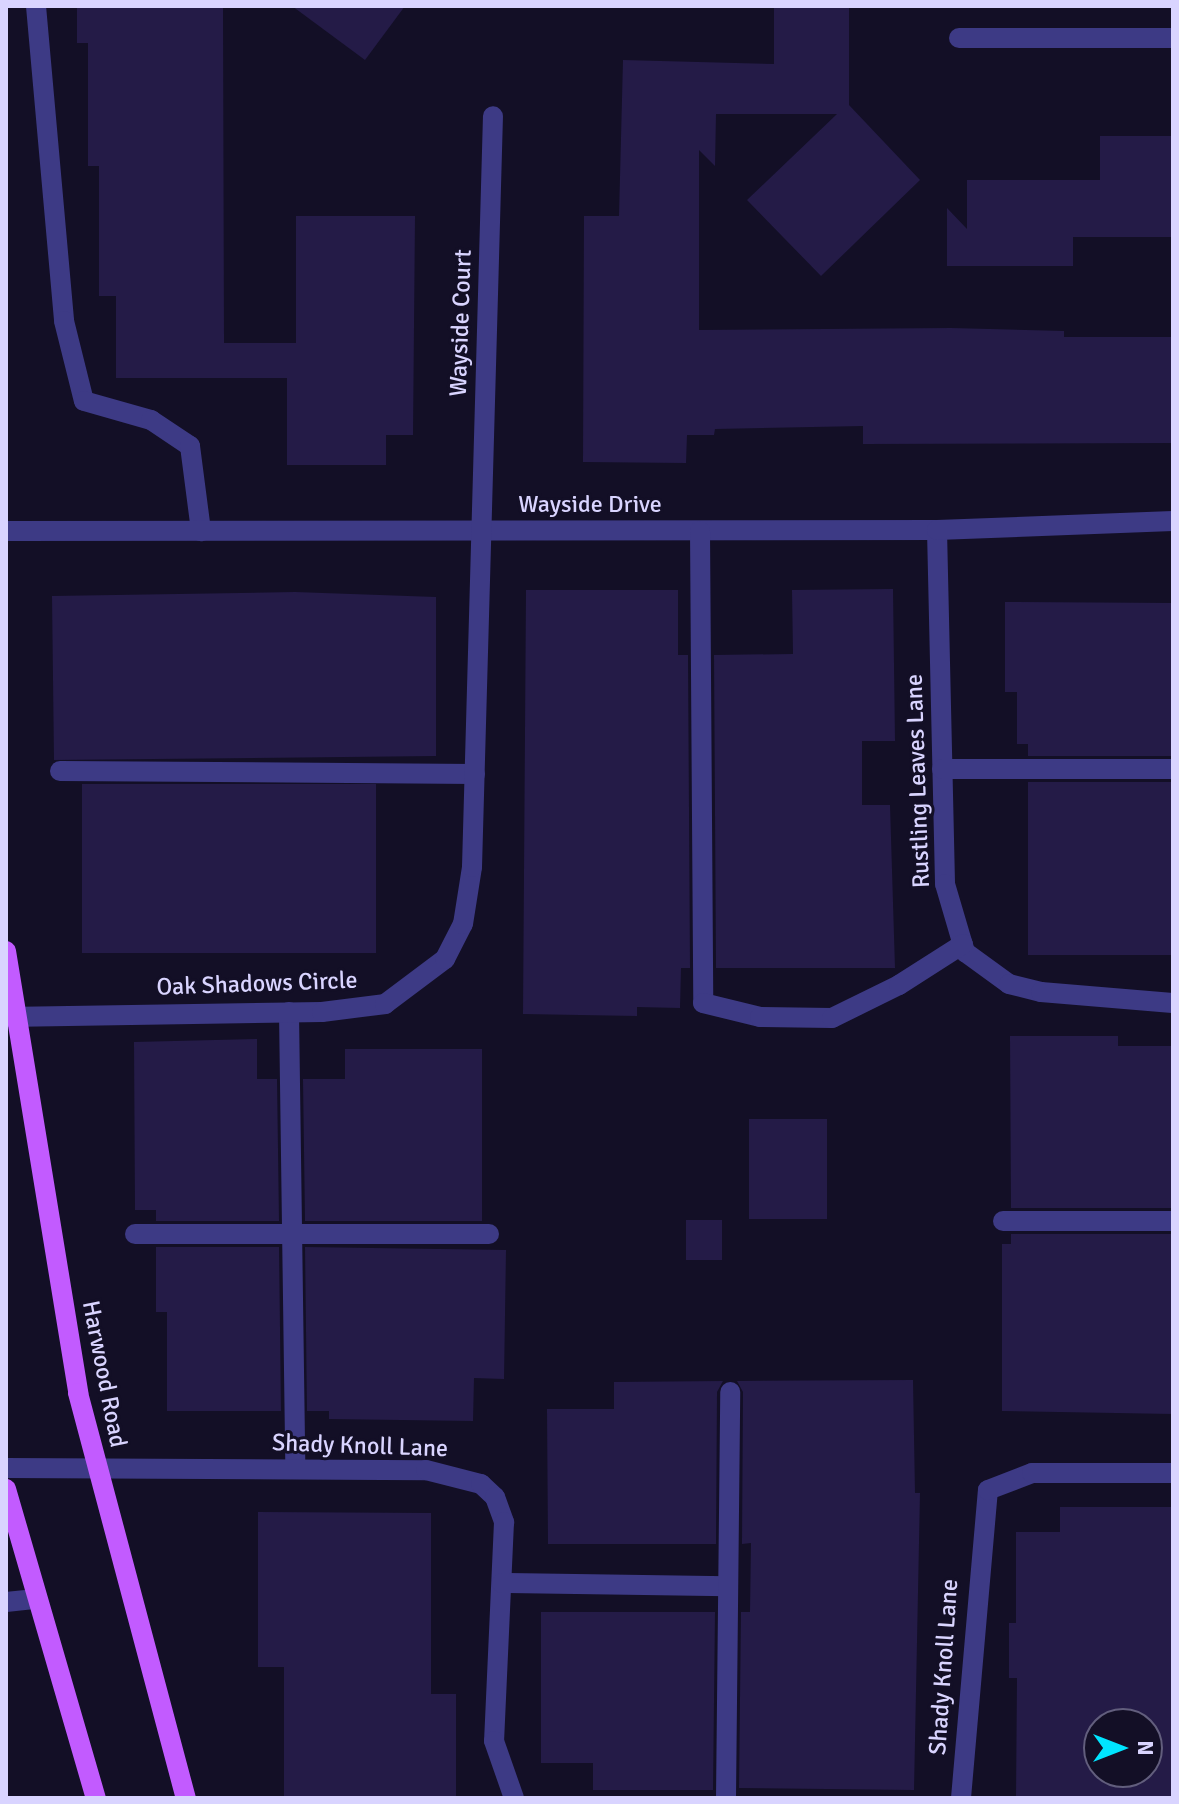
<!DOCTYPE html>
<style>
body{margin:0}
#map{position:relative;width:1179px;height:1804px;overflow:hidden;background:#130f26;font-family:Signika,sans-serif}
div>[style]{position:absolute}
[style*='--x']{left:calc(var(--x)*1px);top:calc(var(--y)*1px);width:calc(var(--w)*1px);rotate:calc(var(--a)*1deg)}
.building>*{inset:0;background:#241b47;transform-origin:0 0}
.minor>*{height:20px;margin:-10px;padding:0 10px;transform-origin:10px;border-radius:10px;background:#3d3a85}
.major>*{height:20px;margin:-10px;padding:0 10px;transform-origin:10px;border-radius:10px;background:#c25bff}
span{translate:-50% -50%;white-space:nowrap;text-align:center;line-height:1.15;-webkit-text-stroke:6px #130f26;paint-order:stroke}
.street-label{font-size:24px;color:#d9d4ff}
.frame{position:absolute;inset:0;border:8px solid #d9d4ff;pointer-events:none}
.north{position:absolute;left:1083px;top:1708px;width:80px;height:80px;box-sizing:border-box;background:#130f26;border:2px solid #625e7d;border-radius:50%;rotate:90deg;font-size:22px;font-weight:700;line-height:32px;text-align:center;color:#d9d4ff}
.north::after{content:'';display:block;margin:auto;width:28px;height:36px;background:#00e5ff;clip-path:polygon(50% 0,100% 100%,50% 72%,0 100%)}
</style>
<div id="map">
<div class="building">
<i style="clip-path:polygon(77px 6px,223px 6px,224px 343px,296px 343px,296px 216px,415px 216px,413px 435px,386px 435px,386px 465px,287px 465px,287px 378px,116px 378px,116px 296px,99px 296px,99px 166px,88px 166px,88px 43px,77px 43px)"></i>
<i style="clip-path:polygon(292px 6px,405px 6px,365px 60px)"></i>
<i style="clip-path:polygon(774px 6px,849px 6px,849px 105px,920px 180px,821px 276px,747px 200px,837px 114px,716px 114px,715px 166px,699px 150px,699px 330px,951px 328px,1064px 331px,1064px 337px,1173px 337px,1173px 443px,863px 444px,863px 426px,715px 429px,714px 435px,687px 435px,686px 463px,583px 462px,584px 216px,619px 216px,623px 60px,774px 64px)"></i>
<i style="clip-path:polygon(1100px 136px,1173px 136px,1173px 237px,1073px 237px,1073px 266px,947px 266px,947px 208px,967px 229px,967px 180px,1100px 180px)"></i>
<i style="clip-path:polygon(893px 589px,895px 741px,862px 741px,862px 805px,890px 805px,895px 968px,716px 968px,714px 655px,793px 654px,792px 590px)"></i>
<i style="clip-path:polygon(526px 590px,678px 590px,678px 655px,688px 655px,690px 968px,681px 968px,680px 1008px,637px 1007px,637px 1016px,523px 1014px)"></i>
<i style="clip-path:polygon(295px 592px,436px 597px,436px 756px,54px 760px,52px 596px)"></i>
<i style="clip-path:polygon(1005px 602px,1173px 603px,1173px 756px,1028px 756px,1028px 744px,1017px 744px,1017px 692px,1005px 692px)"></i>
<i style="left:1028px;top:782px;width:145px;height:173px"></i>
<i style="left:82px;top:784px;width:294px;height:169px"></i>
<i style="clip-path:polygon(1010px 1036px,1118px 1036px,1118px 1046px,1173px 1046px,1173px 1208px,1011px 1208px)"></i>
<i style="clip-path:polygon(257px 1039px,257px 1079px,277px 1079px,279px 1221px,156px 1221px,156px 1210px,135px 1210px,134px 1042px)"></i>
<i style="clip-path:polygon(345px 1049px,482px 1049px,482px 1221px,305px 1221px,303px 1079px,345px 1079px)"></i>
<i style="left:749px;top:1119px;width:78px;height:100px"></i>
<i style="left:686px;top:1220px;width:36px;height:40px"></i>
<i style="clip-path:polygon(1011px 1234px,1173px 1234px,1173px 1414px,1002px 1411px,1002px 1244px,1011px 1244px)"></i>
<i style="clip-path:polygon(156px 1247px,279px 1247px,281px 1411px,167px 1411px,167px 1312px,156px 1312px)"></i>
<i style="clip-path:polygon(305px 1247px,506px 1250px,504px 1379px,474px 1378px,473px 1421px,329px 1419px,329px 1411px,307px 1411px)"></i>
<i style="clip-path:polygon(913px 1380px,915px 1493px,920px 1493px,914px 1790px,739px 1788px,741px 1612px,750px 1612px,751px 1543px,742px 1544px,743px 1392px,737px 1381px)"></i>
<i style="clip-path:polygon(723px 1381px,717px 1392px,716px 1544px,548px 1544px,547px 1409px,614px 1409px,614px 1382px)"></i>
<i style="clip-path:polygon(evenodd,1060px 1507px,1173px 1507px,1173px 1798px,1016px 1798px,1017px 1678px,1009px 1678px,1009px 1623px,1016px 1623px,1016px 1532px,1060px 1532px,1060px 1507px,1099px 1724px,1147px 1724px,1147px 1772px,1099px 1772px,1099px 1724px)"></i>
<i style="clip-path:polygon(258px 1512px,431px 1513px,431px 1694px,456px 1694px,456px 1798px,284px 1798px,284px 1667px,258px 1667px)"></i>
<i style="clip-path:polygon(541px 1612px,715px 1612px,713px 1790px,593px 1790px,593px 1763px,541px 1763px)"></i>
</div>
<div class="minor">
<i style="--x:36;--y:6;--w:316;--a:84.9"></i>
<i style="--x:64;--y:321;--w:82;--a:76"></i>
<i style="--x:84;--y:401;--w:70;--a:15.8"></i>
<i style="--x:151;--y:420;--w:47;--a:33.7"></i>
<i style="--x:190;--y:446;--w:86;--a:82.6"></i>
<i style="--x:959;--y:38;--w:214;--a:0"></i>
<i style="--x:937;--y:530;--w:354;--a:88.7"></i>
<i style="--x:945;--y:884;--w:71;--a:73.6"></i>
<i style="--x:965;--y:952;--w:54;--a:36"></i>
<i style="--x:1009;--y:984;--w:33;--a:14"></i>
<i style="--x:1041;--y:992;--w:132;--a:4.8"></i>
<i style="--x:6;--y:531;--w:931;--a:-0.06"></i>
<i style="--x:937;--y:530;--w:236;--a:-2.2"></i>
<i style="--x:700;--y:531;--w:472;--a:89.6"></i>
<i style="--x:703;--y:1003;--w:59;--a:13.8"></i>
<i style="--x:760;--y:1017;--w:72;--a:0.8"></i>
<i style="--x:832;--y:1018;--w:75;--a:-26.2"></i>
<i style="--x:899;--y:985;--w:76;--a:-32.6"></i>
<i style="--x:942;--y:769;--w:231;--a:0"></i>
<i style="--x:60;--y:771;--w:415;--a:0.4"></i>
<i style="--x:289;--y:1012;--w:457;--a:89.2"></i>
<i style="--x:6;--y:1017;--w:316;--a:-0.9"></i>
<i style="--x:322;--y:1012;--w:64;--a:-7.2"></i>
<i style="--x:385;--y:1004;--w:75;--a:-36.9"></i>
<i style="--x:445;--y:959;--w:39;--a:-63"></i>
<i style="--x:463;--y:924;--w:58;--a:-81"></i>
<i style="--x:472;--y:867;--w:751;--a:-88.4"></i>
<i style="--x:1003;--y:1221;--w:170;--a:0"></i>
<i style="--x:135;--y:1234;--w:354;--a:0"></i>
<i style="--x:6;--y:1468;--w:420;--a:0.3"></i>
<i style="--x:426;--y:1470;--w:57;--a:14.3"></i>
<i style="--x:481;--y:1484;--w:19;--a:43"></i>
<i style="--x:495;--y:1497;--w:27;--a:70"></i>
<i style="--x:504;--y:1522;--w:219;--a:92.6"></i>
<i style="--x:494;--y:1741;--w:60;--a:70.7"></i>
<i style="--x:502;--y:1583;--w:226;--a:0.8"></i>
<i style="--x:6;--y:1602;--w:30;--a:-6"></i>
<i style="--x:726;--y:1798;--w:406;--a:-89.4"></i>
<i style="--x:961;--y:1798;--w:309;--a:-85"></i>
<i style="--x:988;--y:1490;--w:47;--a:-21.1"></i>
<i style="--x:1032;--y:1473;--w:141;--a:0"></i>
</div>
<div class="major">
<i style="--x:6;--y:951;--w:448;--a:80.7"></i>
<i style="--x:78;--y:1393;--w:419;--a:75.1"></i>
<i style="--x:6;--y:1489;--w:322;--a:73.8"></i>
</div>
<div class="street-label">
<span style="left:461px;top:323px;rotate:-88deg">Wayside Court</span>
<span style="left:590px;top:505px">Wayside Drive</span>
<span style="left:918px;top:781px;rotate:-92deg">Rustling Leaves Lane</span>
<span style="left:257px;top:984px;rotate:-2deg">Oak Shadows Circle</span>
<span style="left:104px;top:1374px;rotate:79deg">Harwood Road</span>
<span style="left:360px;top:1446px;rotate:2deg">Shady Knoll Lane</span>
<span style="left:944px;top:1667px;rotate:-86deg">Shady Knoll Lane</span>
</div>
<div class="frame"></div>
<div class="north">N</div>
</div>
